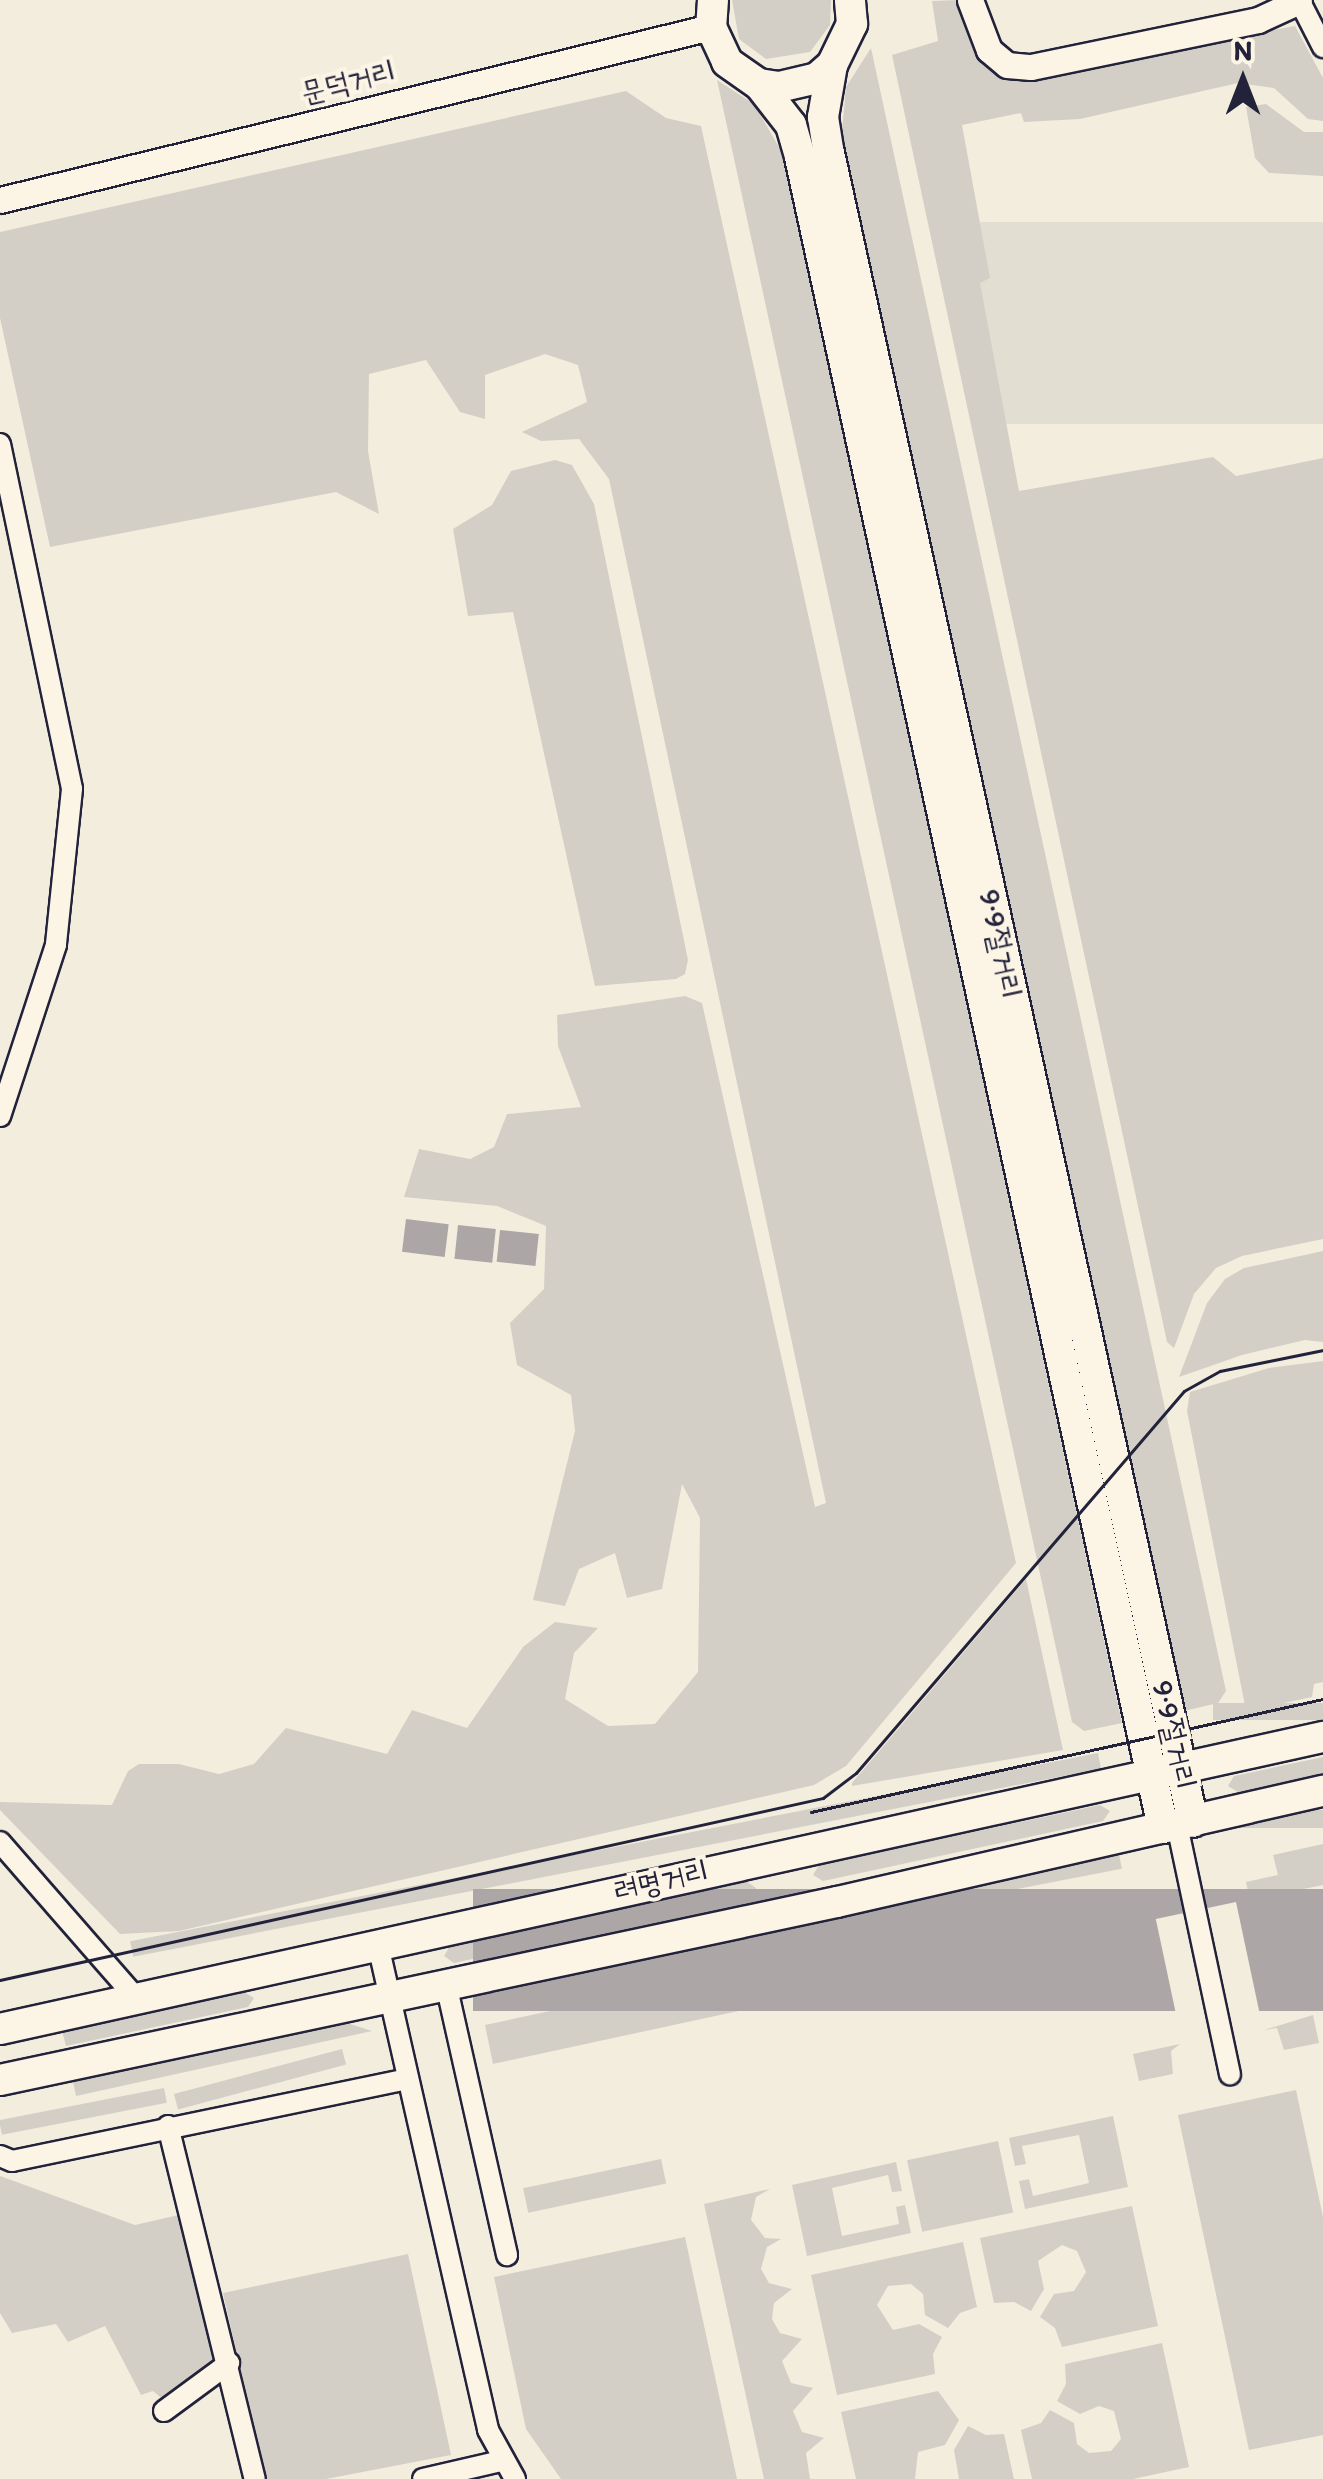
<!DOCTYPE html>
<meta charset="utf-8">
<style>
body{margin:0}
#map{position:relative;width:1323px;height:2479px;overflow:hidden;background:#f3edde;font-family:Itim,"Poor Story",sans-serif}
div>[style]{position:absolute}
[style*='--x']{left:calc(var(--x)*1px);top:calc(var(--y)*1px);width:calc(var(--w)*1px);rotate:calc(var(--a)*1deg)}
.built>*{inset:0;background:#e3ded2;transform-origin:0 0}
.green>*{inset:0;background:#d4cfc6;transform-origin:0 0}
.water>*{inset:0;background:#aca7a6;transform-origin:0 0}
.pier>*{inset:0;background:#f3edde;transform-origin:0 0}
.roads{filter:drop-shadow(2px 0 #22223b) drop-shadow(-2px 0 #22223b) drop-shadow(0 2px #22223b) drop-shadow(0 -2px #22223b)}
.minor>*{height:20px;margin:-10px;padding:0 10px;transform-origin:10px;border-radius:10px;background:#fcf5e5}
.major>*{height:25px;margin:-12.5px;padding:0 12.5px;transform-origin:12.5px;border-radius:12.5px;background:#fcf5e5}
.highway>*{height:30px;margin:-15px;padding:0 15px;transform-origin:15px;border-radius:15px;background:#fcf5e5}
.tram>*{height:2.5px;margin:-1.25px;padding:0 1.25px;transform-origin:1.25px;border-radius:1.25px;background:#22223b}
span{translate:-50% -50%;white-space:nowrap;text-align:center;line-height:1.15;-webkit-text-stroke:8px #fcf5e5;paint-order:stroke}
.street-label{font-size:30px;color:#22223b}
.north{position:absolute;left:1193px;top:30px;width:100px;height:100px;-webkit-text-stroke:8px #fcf5e5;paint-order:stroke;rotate:0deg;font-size:28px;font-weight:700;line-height:40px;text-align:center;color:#22223b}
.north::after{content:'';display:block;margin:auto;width:35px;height:45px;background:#22223b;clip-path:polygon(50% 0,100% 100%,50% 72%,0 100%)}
</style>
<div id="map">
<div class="built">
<i style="left:1323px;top:222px;width:202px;height:343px;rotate:90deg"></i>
</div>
<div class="green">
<i style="clip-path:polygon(732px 0,831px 0,830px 25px,810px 52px,766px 59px,739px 39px)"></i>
<i style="clip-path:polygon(959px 0,977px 54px,994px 69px,1119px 59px,1295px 26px,1323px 78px,1323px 121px,1308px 119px,1274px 88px,1238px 83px,1080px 119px,1024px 122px,1021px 113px,962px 125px,990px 278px,980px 283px,1019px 491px,1213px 457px,1236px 476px,1323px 458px,1323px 1239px,1242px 1256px,1216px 1268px,1194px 1294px,1174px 1348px,1167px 1342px,892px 55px,938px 41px,932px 1px)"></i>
<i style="clip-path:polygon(871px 48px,1226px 1691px,1218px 1703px,1180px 1712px,841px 142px,846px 87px)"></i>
<i style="clip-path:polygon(717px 80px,754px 104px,783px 154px,1122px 1723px,1084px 1731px,1072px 1722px)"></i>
<i style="clip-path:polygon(626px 91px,666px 118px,701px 126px,1016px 1563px,846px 1766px,814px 1785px,179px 1931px,120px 1934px,0 1810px,0 1802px,112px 1805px,128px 1771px,139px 1764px,179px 1764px,219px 1774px,254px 1764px,286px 1728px,387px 1754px,412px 1710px,467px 1728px,523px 1647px,555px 1622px,598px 1628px,574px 1653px,565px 1699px,608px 1726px,655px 1724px,698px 1672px,700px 1518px,682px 1484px,662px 1589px,627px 1598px,615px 1553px,579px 1569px,565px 1606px,533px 1600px,575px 1431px,571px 1395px,517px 1365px,510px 1323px,544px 1289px,546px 1226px,497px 1206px,404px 1197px,419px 1149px,470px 1159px,494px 1147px,507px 1114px,581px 1107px,558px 1046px,557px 1015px,685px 996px,702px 1003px,815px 1507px,826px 1503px,609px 479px,579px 439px,541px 441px,522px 432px,587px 402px,578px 365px,545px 354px,485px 375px,485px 419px,460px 412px,426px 360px,369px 374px,368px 451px,379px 514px,336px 492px,50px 547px,0 318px,0 232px)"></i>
<i style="clip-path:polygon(1266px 104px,1304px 132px,1323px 132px,1323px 176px,1269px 173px,1255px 158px,1246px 107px)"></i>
<i style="clip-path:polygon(555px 460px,572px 465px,594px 504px,688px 960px,685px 974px,676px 979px,595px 986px,513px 612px,468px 616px,453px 529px,492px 505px,511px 471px)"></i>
<i style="clip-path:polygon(1323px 1251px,1323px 1342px,1305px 1340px,1242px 1355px,1179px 1377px,1207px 1303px,1225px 1279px,1244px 1268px)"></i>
<i style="clip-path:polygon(1323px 1361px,1323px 1682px,1314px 1684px,1312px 1697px,1246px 1711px,1187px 1411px,1190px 1392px,1269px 1368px)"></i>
<i style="clip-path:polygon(1026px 1579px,1063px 1750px,852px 1786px,852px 1783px)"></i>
<i style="left:1323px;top:1703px;width:17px;height:110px;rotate:90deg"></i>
<i style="left:1098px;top:1753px;width:16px;height:986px;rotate:79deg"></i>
<i style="clip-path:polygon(1323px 1757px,1323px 1774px,1238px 1792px,1228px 1786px,1234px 1776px)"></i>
<i style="clip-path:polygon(1100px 1805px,1110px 1811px,1103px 1821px,823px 1881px,813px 1875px,819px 1865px)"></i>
<i style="left:1323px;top:1810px;width:18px;height:88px;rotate:90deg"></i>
<i style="clip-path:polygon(1323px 1844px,1323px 1885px,1250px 1900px,1246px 1882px,1278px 1875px,1273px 1855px)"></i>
<i style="left:1119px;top:1854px;width:15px;height:651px;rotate:79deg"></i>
<i style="clip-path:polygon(746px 1881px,756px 1888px,750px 1898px,703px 1908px,693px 1901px,699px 1891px)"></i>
<i style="clip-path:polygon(1104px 1892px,1108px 1912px,1137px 1906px,1141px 1924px,493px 2064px,485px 2025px)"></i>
<i style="clip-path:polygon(659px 1901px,669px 1907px,663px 1917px,454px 1963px,444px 1956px,450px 1946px)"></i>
<i style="clip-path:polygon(244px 1992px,254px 1998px,248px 2007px,66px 2046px,62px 2031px)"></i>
<i style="clip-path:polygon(1313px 2015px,1319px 2043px,1284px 2050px,1277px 2028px,1264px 2030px)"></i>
<i style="clip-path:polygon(347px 2023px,372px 2031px,76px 2096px,73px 2082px)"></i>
<i style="clip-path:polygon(1180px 2044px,1171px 2051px,1173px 2074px,1139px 2081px,1133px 2054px)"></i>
<i style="left:342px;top:2049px;width:16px;height:174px;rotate:75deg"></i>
<i style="left:164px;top:2088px;width:15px;height:168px;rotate:79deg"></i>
<i style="clip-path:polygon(1296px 2090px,1323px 2217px,1323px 2435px,1249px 2450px,1178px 2115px)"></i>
<i style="clip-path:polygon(1113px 2116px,1128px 2187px,1025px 2209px,1019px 2181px,1029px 2179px,1033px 2196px,1089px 2183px,1079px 2135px,1022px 2146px,1026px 2164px,1015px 2166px,1009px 2138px)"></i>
<i style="left:998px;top:2141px;width:73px;height:93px;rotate:78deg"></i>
<i style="left:661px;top:2159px;width:25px;height:141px;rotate:78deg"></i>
<i style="clip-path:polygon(896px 2162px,902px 2191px,892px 2192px,888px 2175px,832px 2188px,842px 2236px,899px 2224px,896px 2207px,905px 2205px,911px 2233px,807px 2256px,792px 2185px)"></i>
<i style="clip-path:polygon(0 2176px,135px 2225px,183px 2214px,218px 2364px,165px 2401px,153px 2391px,141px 2395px,105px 2326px,68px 2342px,56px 2324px,12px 2333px,0 2313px)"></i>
<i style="clip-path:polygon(770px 2189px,756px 2197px,751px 2220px,765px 2238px,781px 2239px,767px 2247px,761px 2269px,769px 2283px,792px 2289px,774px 2303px,772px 2319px,780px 2333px,802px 2339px,782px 2361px,791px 2383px,813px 2388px,793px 2411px,802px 2432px,824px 2438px,806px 2453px,810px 2479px,764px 2479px,704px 2204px)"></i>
<i style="clip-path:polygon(1132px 2206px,1158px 2326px,1062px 2347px,1055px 2328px,1040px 2317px,1054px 2294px,1074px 2291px,1086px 2272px,1077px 2251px,1062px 2245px,1038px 2261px,1044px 2289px,1031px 2311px,1014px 2302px,994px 2303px,980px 2238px)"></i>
<i style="clip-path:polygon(685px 2237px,737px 2479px,561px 2479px,526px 2429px,494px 2277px)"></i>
<i style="clip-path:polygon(963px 2242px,977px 2307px,960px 2313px,948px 2328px,925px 2315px,923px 2294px,911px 2284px,888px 2286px,877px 2305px,893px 2330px,919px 2324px,942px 2337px,933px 2354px,935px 2374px,837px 2395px,811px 2275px)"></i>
<i style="clip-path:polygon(408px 2254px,451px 2455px,326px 2479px,265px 2479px,223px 2293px)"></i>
<i style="clip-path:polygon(1162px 2343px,1189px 2467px,1133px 2479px,1032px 2479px,1021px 2430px,1041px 2423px,1050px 2410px,1074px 2423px,1077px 2444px,1089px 2453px,1111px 2451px,1121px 2439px,1114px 2411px,1099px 2406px,1080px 2414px,1057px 2401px,1066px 2384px,1065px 2364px)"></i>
<i style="clip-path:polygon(938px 2391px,959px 2420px,945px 2445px,918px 2452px,915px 2479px,856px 2479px,841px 2412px)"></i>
<i style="clip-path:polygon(968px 2426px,986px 2435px,1004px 2434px,1014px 2479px,959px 2479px,954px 2450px)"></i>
</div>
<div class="water">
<i style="left:406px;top:1219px;width:43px;height:33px;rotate:7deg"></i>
<i style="left:458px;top:1225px;width:38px;height:34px;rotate:6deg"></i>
<i style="left:500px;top:1230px;width:39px;height:32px;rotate:6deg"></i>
<i style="left:1323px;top:1889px;width:122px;height:850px;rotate:90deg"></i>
</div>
<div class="pier">
<i style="left:1236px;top:1902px;width:130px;height:82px;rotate:78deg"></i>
</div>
<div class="roads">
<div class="minor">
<i style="--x:1299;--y:0;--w:53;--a:62.9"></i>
<i style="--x:0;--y:444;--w:352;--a:78.2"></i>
<i style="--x:72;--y:789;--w:157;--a:95.9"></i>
<i style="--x:56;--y:945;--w:180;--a:108.1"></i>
<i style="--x:1177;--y:1825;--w:255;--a:78"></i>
<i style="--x:0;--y:1842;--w:208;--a:48.9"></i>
<i style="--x:378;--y:1945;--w:497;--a:77.2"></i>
<i style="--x:488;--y:2430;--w:56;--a:61.1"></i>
<i style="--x:446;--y:1984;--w:278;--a:77.3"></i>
<i style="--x:168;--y:2126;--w:364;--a:76.2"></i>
<i style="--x:0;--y:2156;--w:13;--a:23"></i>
<i style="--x:12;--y:2161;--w:404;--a:-11.7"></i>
<i style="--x:164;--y:2411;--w:81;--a:-36.4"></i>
<i style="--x:423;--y:2479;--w:80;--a:-13"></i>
</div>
<div class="major">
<i style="--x:970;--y:0;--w:53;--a:69.2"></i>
<i style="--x:989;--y:50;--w:23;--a:40"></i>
<i style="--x:1007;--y:65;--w:24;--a:5"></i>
<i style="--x:1031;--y:67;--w:232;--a:-11.7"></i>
<i style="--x:1258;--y:20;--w:45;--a:-24.9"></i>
<i style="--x:0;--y:200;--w:732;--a:-13.68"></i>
</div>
<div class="highway">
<i style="--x:713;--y:0;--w:27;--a:94"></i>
<i style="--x:711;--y:27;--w:38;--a:65"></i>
<i style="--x:727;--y:62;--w:39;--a:35"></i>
<i style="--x:759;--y:84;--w:20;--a:9"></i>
<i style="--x:779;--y:87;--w:39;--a:-13"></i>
<i style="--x:817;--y:78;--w:20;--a:-41"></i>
<i style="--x:832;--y:65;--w:46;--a:-64"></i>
<i style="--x:852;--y:24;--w:24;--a:-95"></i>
<i style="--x:832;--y:65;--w:53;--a:99.8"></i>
<i style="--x:823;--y:117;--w:36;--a:81"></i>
<i style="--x:829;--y:153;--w:1708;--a:77.7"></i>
<i style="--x:759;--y:84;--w:52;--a:52"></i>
<i style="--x:791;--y:125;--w:33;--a:74"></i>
<i style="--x:800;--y:157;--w:1710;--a:77.74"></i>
<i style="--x:0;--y:2029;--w:1355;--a:-12.45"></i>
<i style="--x:0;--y:2080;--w:856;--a:-12.01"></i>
<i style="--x:837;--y:1902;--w:499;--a:-12.9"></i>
</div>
</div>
<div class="tram">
<i style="--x:811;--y:1812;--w:524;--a:-12.45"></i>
<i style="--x:0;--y:1980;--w:843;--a:-12.47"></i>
<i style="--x:823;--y:1798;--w:41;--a:-37.1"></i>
<i style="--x:856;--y:1773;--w:503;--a:-49.35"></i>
<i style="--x:1184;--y:1391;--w:41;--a:-29.1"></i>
<i style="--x:1220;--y:1371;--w:105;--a:-11.5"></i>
</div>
<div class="street-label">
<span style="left:348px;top:82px;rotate:-14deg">문덕거리</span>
<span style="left:1000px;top:944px;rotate:78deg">9·9절거리</span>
<span style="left:1174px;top:1735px;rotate:77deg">9·9절거리</span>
<span style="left:661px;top:1881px;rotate:-13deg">려명거리</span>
</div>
<div class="north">N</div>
</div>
